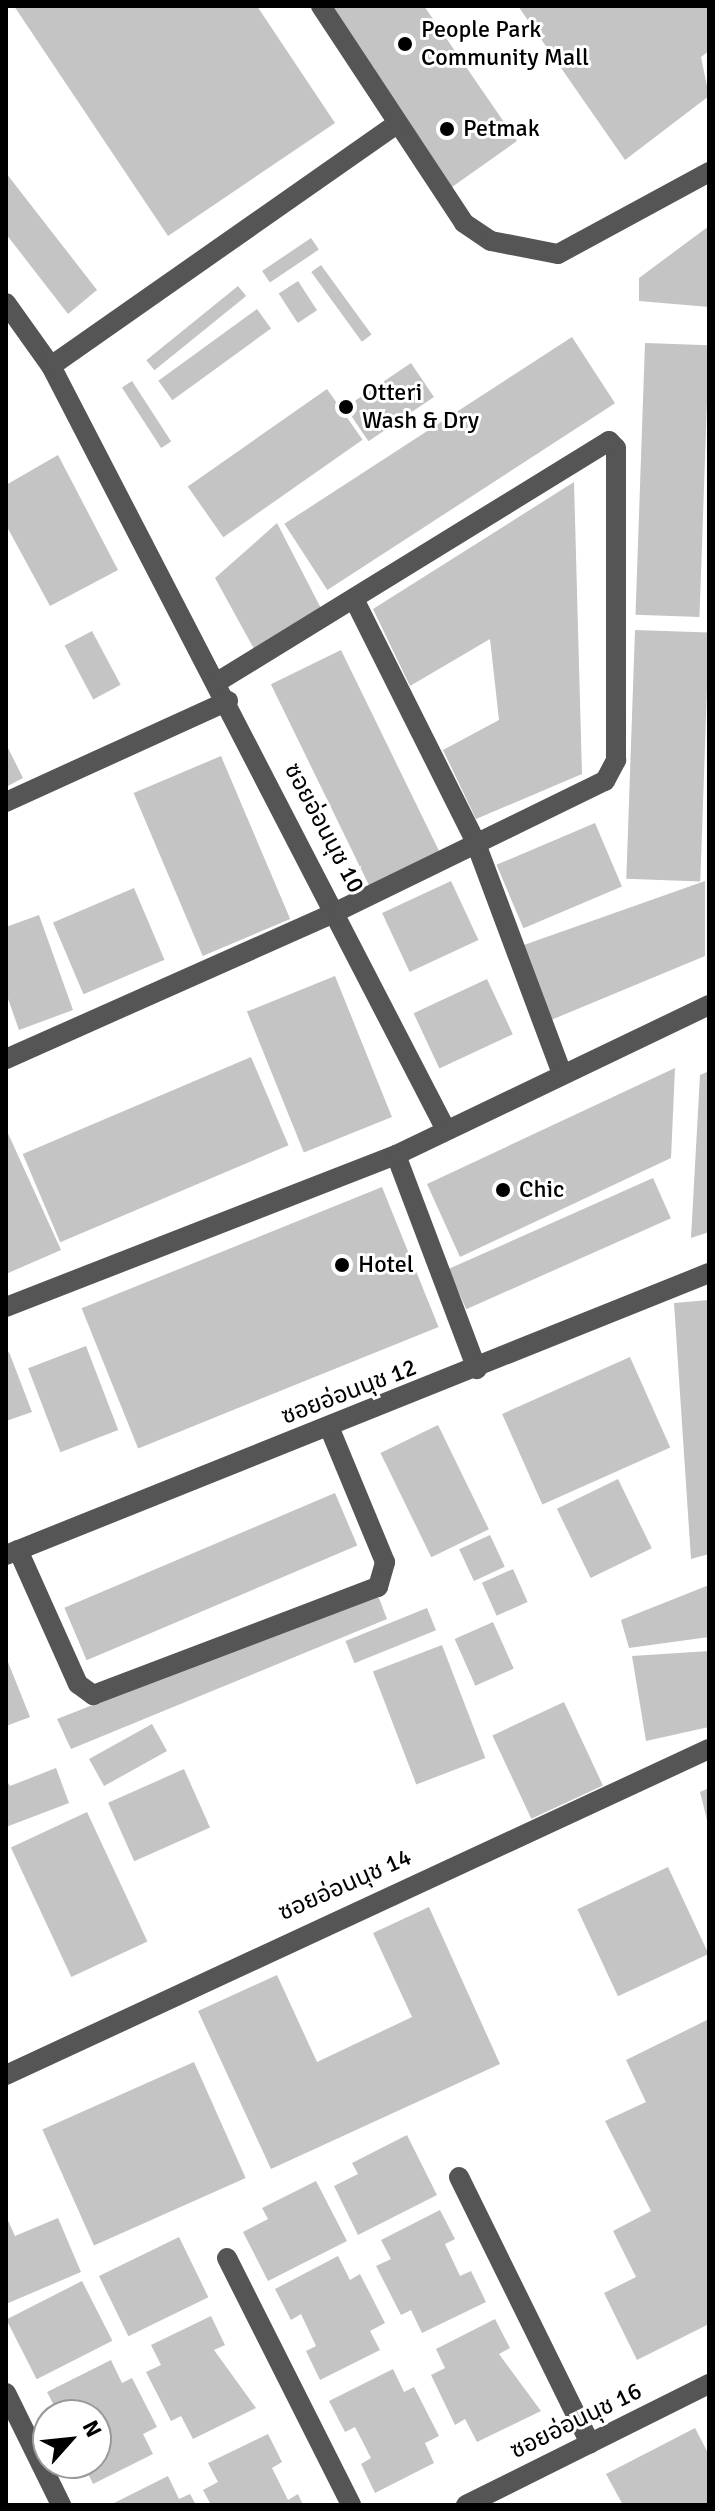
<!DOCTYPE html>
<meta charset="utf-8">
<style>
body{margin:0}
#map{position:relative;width:715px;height:2511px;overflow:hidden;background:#fff;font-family:Signika,"Noto Sans Thai",sans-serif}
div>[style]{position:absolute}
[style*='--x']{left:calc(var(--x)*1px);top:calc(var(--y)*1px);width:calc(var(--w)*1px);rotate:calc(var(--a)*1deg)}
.building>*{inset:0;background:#c4c4c4;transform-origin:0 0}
.minor>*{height:20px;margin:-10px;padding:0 10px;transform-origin:10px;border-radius:10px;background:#555}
.dots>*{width:22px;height:22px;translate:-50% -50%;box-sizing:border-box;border:4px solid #fff;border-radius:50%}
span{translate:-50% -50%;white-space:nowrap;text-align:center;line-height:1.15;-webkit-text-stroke:6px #fff;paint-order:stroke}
.poi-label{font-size:24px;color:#000}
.left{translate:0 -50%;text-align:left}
.street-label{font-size:24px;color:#000}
.frame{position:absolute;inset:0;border:8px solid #000;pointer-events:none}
.north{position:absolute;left:32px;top:2399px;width:80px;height:80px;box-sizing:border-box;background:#fff;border:2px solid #999;border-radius:50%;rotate:63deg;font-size:22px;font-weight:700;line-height:32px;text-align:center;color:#000}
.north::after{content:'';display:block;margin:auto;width:28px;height:36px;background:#000;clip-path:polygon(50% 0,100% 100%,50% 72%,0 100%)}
</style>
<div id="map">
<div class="building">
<i style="clip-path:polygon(14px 6px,257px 6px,335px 123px,168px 236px)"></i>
<i style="clip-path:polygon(331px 6px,424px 6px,517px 141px,452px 187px)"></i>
<i style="clip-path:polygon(518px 6px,709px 6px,709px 51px,701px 57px,709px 96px,625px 160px)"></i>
<i style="clip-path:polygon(6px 173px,97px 290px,68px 314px,6px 234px)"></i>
<i style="clip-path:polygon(709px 226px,709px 307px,639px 301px,639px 278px)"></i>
<i style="left:311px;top:238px;width:14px;height:59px;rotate:56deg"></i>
<i style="left:321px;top:265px;width:86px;height:12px;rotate:54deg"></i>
<i style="left:298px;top:281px;width:35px;height:23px;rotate:57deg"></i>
<i style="left:238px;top:286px;width:13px;height:118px;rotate:51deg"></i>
<i style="left:257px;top:309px;width:24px;height:122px;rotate:54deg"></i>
<i style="left:572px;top:337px;width:79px;height:343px;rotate:57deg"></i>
<i style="left:645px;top:343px;width:64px;height:272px;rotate:2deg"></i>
<i style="left:411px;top:363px;width:41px;height:79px;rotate:56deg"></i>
<i style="left:132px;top:381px;width:72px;height:12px;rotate:57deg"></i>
<i style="left:327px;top:389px;width:62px;height:170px;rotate:55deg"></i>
<i style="clip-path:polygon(58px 455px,118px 570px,50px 606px,6px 525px,6px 485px)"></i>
<i style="clip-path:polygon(574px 482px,582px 774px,476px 819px,443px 750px,499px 720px,490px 639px,410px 686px,373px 609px)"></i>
<i style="clip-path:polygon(277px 523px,327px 620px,259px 658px,215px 578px)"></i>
<i style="left:635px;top:630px;width:74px;height:249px;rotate:2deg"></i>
<i style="left:92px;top:631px;width:61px;height:31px;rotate:62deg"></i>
<i style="left:341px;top:650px;width:224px;height:78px;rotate:64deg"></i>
<i style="clip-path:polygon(6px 744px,23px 778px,6px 787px)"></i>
<i style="left:221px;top:756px;width:177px;height:95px;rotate:67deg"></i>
<i style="left:595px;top:823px;width:69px;height:107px;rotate:67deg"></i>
<i style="left:451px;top:881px;width:65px;height:76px;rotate:65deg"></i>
<i style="clip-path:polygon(705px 881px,705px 956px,551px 1020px,521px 946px)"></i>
<i style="left:134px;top:888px;width:78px;height:88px;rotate:67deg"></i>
<i style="clip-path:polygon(39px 915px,73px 1010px,19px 1030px,6px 993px,6px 927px)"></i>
<i style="left:335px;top:976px;width:152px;height:95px;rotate:68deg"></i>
<i style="left:487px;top:979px;width:61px;height:81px;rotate:65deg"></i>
<i style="left:251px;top:1057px;width:96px;height:248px;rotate:67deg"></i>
<i style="clip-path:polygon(675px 1068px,671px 1158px,460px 1257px,427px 1184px)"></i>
<i style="clip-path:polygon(709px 1071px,709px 1232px,691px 1238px,700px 1075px)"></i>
<i style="clip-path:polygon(6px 1129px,61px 1250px,6px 1274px)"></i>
<i style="left:653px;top:1178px;width:44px;height:224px;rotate:66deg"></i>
<i style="left:382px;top:1187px;width:151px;height:324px;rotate:68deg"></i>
<i style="clip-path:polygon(709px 1300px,709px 1554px,691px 1559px,674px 1303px)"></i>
<i style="left:86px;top:1346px;width:90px;height:62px;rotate:69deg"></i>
<i style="clip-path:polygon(9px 1352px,32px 1412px,6px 1421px,6px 1354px)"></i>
<i style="left:630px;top:1357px;width:99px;height:140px;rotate:66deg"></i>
<i style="left:438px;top:1425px;width:116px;height:64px;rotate:64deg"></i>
<i style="left:618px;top:1479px;width:77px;height:68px;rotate:64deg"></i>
<i style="left:335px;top:1493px;width:57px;height:294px;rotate:67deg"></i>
<i style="left:490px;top:1535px;width:35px;height:34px;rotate:65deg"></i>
<i style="left:513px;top:1569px;width:36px;height:34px;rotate:66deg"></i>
<i style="clip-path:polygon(709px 1585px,709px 1637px,629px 1648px,621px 1620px)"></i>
<i style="clip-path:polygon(377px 1593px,387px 1619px,71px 1749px,57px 1719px)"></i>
<i style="left:427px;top:1608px;width:24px;height:88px;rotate:68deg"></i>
<i style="left:493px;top:1622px;width:51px;height:42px;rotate:66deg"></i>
<i style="left:442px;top:1645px;width:121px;height:74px;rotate:69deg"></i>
<i style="clip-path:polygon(709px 1651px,709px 1727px,646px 1741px,632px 1656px)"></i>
<i style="clip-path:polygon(6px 1657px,30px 1717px,6px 1726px)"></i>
<i style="left:564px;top:1702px;width:92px;height:79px;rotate:65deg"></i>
<i style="left:152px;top:1724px;width:31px;height:72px;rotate:61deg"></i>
<i style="clip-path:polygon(56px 1768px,69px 1803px,6px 1827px,6px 1780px,10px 1786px)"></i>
<i style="left:184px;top:1769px;width:64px;height:83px;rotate:66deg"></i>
<i style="clip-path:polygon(709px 1788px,709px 1824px,708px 1824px,700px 1792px)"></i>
<i style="left:87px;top:1812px;width:143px;height:84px;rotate:65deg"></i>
<i style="left:668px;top:1867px;width:96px;height:100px;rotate:65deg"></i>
<i style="clip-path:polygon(429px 1907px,500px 2064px,271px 2169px,198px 2011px,277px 1975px,317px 2062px,412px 2017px,373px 1933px)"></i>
<i style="clip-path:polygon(709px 2019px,709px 2324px,637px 2360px,604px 2293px,636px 2277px,613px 2231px,651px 2211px,605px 2121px,646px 2102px,626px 2060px)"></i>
<i style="left:194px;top:2062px;width:127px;height:166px;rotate:66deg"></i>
<i style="clip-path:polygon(407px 2135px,437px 2195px,358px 2235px,334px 2186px,358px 2174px,352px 2163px)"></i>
<i style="clip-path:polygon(316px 2181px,347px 2241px,268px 2281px,243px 2232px,268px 2219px,262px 2208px)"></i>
<i style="clip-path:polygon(440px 2210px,455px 2239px,445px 2244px,460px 2276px,471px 2271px,486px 2302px,422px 2333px,411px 2310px,401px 2315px,376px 2266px,391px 2259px,381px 2240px)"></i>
<i style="clip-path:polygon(6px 2216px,15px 2236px,58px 2218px,81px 2272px,6px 2304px)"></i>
<i style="left:179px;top:2237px;width:67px;height:89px;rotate:64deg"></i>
<i style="clip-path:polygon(338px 2256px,350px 2280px,360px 2274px,385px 2323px,370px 2331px,380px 2350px,320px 2380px,306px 2351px,316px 2346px,301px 2314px,291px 2320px,275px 2289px)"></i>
<i style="left:82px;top:2281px;width:67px;height:85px;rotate:63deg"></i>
<i style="clip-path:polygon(211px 2316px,225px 2345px,214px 2350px,256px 2408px,193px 2439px,181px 2416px,171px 2421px,146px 2372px,161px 2365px,151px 2345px)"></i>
<i style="clip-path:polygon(495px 2319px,510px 2348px,499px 2354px,541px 2411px,477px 2442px,465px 2419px,455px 2425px,431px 2375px,445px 2368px,436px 2349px)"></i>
<i style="clip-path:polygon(111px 2360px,122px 2383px,132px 2378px,157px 2427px,143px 2434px,153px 2454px,93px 2484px,83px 2463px,96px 2463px,96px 2415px,59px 2415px,47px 2392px)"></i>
<i style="clip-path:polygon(393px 2369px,404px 2392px,414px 2387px,439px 2436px,425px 2443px,434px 2463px,375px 2493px,361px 2464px,371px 2458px,355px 2427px,345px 2432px,329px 2401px)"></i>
<i style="clip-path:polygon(695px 2428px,709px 2455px,709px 2505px,623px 2505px,606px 2474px)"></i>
<i style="clip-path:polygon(268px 2434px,282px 2462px,272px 2468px,288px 2500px,298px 2494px,303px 2505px,211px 2505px,203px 2490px,218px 2482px,208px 2463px)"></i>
<i style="clip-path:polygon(168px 2476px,179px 2499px,190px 2494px,196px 2505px,110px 2505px)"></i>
</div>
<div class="minor">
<i style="--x:321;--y:6;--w:260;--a:56.6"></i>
<i style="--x:464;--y:223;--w:32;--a:34"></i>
<i style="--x:491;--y:241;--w:68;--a:11"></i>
<i style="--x:558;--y:254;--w:172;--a:-28.5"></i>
<i style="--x:6;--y:303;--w:77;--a:54.5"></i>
<i style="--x:51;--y:366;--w:858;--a:62.66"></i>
<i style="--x:51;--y:366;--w:422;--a:-35"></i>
<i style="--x:355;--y:601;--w:268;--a:63.4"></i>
<i style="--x:475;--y:841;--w:249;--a:69.5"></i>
<i style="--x:6;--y:802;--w:244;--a:-24.5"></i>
<i style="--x:6;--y:1059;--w:363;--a:-24"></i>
<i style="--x:338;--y:911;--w:297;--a:-26"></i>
<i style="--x:605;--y:781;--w:24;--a:-62"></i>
<i style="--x:616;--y:760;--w:312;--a:-90"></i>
<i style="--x:616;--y:448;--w:10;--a:-135"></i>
<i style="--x:609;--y:441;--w:459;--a:148.4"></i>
<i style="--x:396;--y:1155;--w:229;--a:69.3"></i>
<i style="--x:6;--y:1307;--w:419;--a:-21.3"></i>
<i style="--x:396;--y:1155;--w:347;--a:-25.6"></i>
<i style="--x:18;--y:1550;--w:147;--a:65.9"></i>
<i style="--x:78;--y:1684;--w:19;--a:36"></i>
<i style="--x:93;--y:1695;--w:305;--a:-20.8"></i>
<i style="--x:378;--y:1587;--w:26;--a:-74"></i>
<i style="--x:385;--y:1562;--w:146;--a:-112.5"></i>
<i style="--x:6;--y:1555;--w:757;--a:-21.86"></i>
<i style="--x:6;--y:2075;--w:775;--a:-24.88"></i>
<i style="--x:459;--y:2177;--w:297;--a:63.8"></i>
<i style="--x:227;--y:2258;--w:276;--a:63.3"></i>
<i style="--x:6;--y:2393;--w:125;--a:63.8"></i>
<i style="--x:466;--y:2505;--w:271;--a:-26.5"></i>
</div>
<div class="dots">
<i style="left:405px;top:44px;background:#000"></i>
<i style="left:447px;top:129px;background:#000"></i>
<i style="left:346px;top:407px;background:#000"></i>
<i style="left:503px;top:1190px;background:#000"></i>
<i style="left:342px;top:1265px;background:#000"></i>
</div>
<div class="poi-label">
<span class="left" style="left:421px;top:44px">People Park<br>Community Mall</span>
<span class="left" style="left:463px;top:129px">Petmak</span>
<span class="left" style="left:362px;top:407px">Otteri<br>Wash &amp; Dry</span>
<span class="left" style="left:519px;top:1190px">Chic</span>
<span class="left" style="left:358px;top:1265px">Hotel</span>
</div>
<div class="street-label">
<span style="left:324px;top:828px;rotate:62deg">ซอยอ่อนนุช 10</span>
<span style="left:349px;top:1392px;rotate:-21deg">ซอยอ่อนนุช 12</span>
<span style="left:345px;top:1885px;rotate:-24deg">ซอยอ่อนนุช 14</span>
<span style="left:576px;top:2421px;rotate:-26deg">ซอยอ่อนนุช 16</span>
</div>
<div class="frame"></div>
<div class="north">N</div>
</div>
